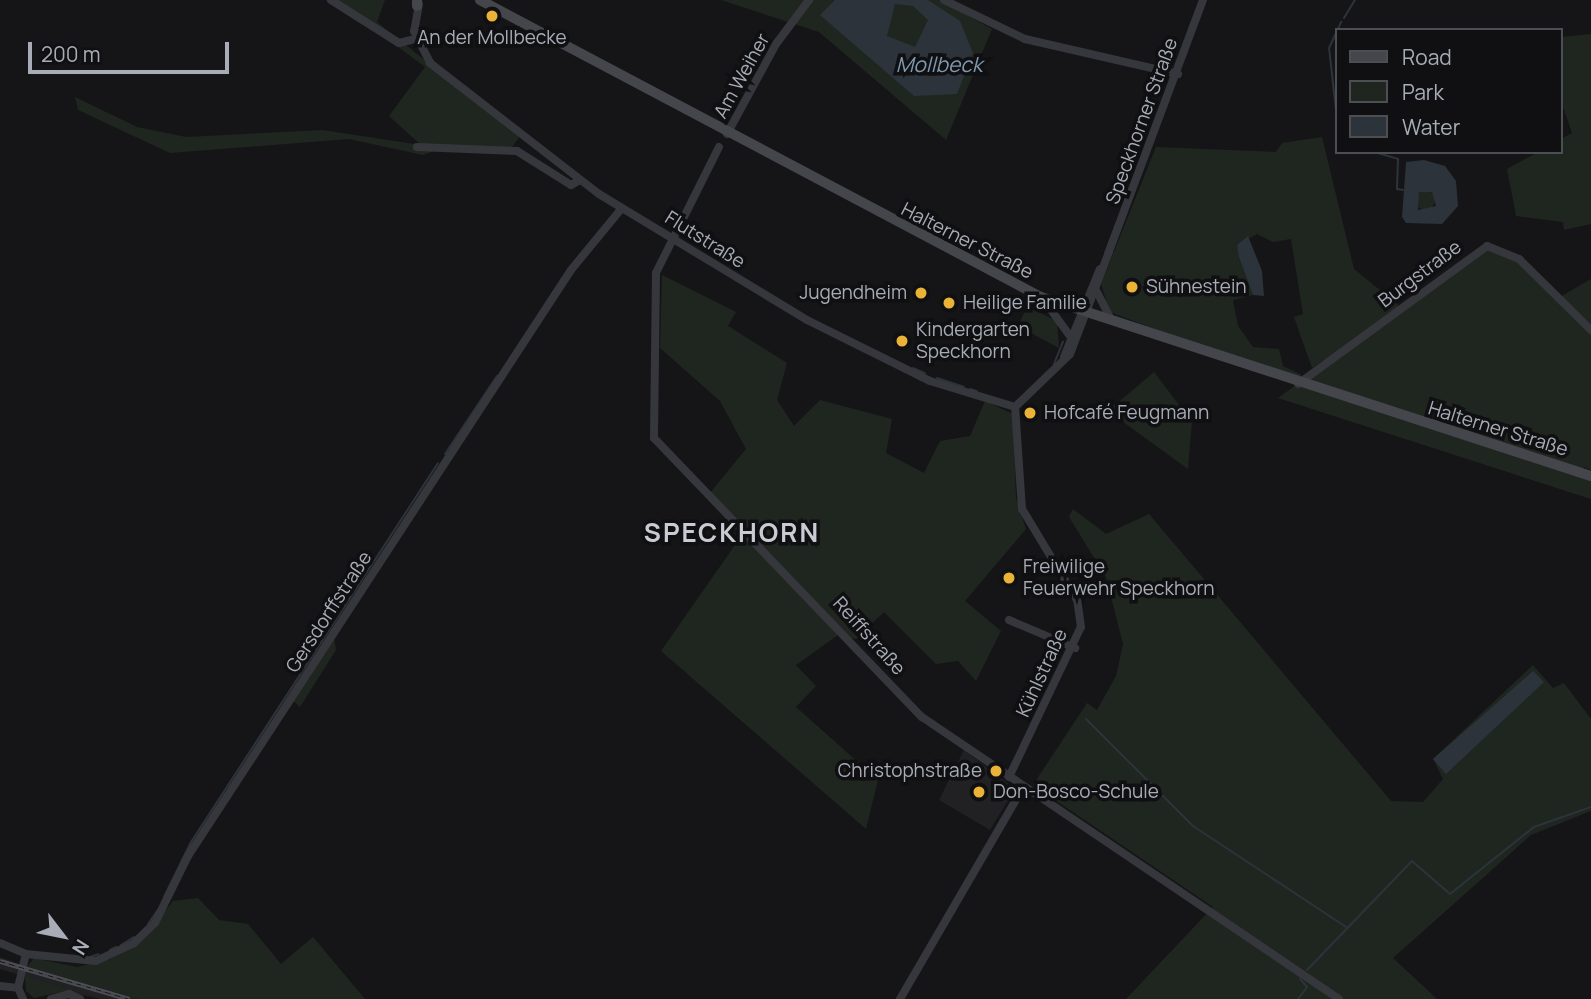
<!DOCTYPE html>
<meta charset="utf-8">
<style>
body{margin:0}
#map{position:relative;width:1591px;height:999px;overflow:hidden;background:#151517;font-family:Manrope,sans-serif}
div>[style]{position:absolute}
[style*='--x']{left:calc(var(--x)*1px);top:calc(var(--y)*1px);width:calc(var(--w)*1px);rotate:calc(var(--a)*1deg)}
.built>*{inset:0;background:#212124}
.green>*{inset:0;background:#1f2620}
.round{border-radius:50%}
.water>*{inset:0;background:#2c333a}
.stream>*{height:2px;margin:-1px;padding:0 1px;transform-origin:1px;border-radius:1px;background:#2c333a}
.street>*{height:8px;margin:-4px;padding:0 4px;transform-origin:4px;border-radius:4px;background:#36373c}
.secondary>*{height:10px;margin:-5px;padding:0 5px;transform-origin:5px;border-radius:5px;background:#44464c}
.rail>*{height:4.5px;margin-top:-2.25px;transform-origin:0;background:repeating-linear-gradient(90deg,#101012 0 5px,#4b4d53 0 10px);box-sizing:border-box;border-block:2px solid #4b4d53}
.dots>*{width:19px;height:19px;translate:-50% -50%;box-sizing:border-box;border:4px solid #101012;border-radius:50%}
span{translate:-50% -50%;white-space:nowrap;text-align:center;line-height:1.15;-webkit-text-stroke:7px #101012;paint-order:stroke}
.poi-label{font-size:19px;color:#a7acb6}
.left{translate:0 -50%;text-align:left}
.right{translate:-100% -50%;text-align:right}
.street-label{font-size:19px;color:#a7acb6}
.water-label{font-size:21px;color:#7f99b0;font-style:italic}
.district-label{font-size:26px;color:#c8cbd3;font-weight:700;letter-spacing:2px}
.legend{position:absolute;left:1335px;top:28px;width:228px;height:126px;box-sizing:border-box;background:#101012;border:2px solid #4c4e54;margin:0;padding:9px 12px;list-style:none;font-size:21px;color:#a7acb6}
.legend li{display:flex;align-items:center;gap:14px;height:35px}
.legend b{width:35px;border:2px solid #4c4e54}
.north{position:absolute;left:28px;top:901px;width:70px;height:70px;-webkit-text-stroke:5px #101012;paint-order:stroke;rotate:122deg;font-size:19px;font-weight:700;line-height:28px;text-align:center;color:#a7acb6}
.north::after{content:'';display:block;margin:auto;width:24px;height:32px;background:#a7acb6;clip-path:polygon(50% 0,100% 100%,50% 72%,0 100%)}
.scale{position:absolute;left:28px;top:42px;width:201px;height:32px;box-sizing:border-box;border:4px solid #a7acb6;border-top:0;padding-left:9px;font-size:21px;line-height:24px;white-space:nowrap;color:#a7acb6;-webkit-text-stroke:5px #101012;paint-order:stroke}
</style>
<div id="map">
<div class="built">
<i style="clip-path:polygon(964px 750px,1015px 789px,990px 830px,939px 800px)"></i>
<i style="clip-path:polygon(0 957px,27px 967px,139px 999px,101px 999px,0 969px)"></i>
</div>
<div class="green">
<i style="clip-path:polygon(336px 0,385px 0,377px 22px,520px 136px,510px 150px,446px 147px,423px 155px,349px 139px,170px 153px,78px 110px,75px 97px,137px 127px,186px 137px,322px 130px,421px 145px,389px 116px,425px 67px)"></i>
<i style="clip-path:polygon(721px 0,939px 0,992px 29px,946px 140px,819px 32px)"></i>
<i style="clip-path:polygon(1591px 34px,1591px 224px,1564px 230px,1563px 222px,1516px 216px,1507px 169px,1538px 152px,1561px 152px,1561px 139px,1572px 133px,1561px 101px,1561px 37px)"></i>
<i style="clip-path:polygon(1322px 137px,1354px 269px,1402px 308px,1312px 368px,1294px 317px,1303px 314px,1291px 239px,1273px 242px,1257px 234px,1237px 245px,1253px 295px,1233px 300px,1238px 326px,1253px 347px,1279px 349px,1283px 366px,1302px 375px,1292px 381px,1110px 312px,1101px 284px,1156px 147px,1276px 152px,1282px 143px)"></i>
<i class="round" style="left:1415px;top:190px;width:20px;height:20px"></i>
<i style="clip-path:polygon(1488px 247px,1516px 258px,1591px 331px,1591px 470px,1584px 467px,1580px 477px,1591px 481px,1591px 499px,1278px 398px)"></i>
<i style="clip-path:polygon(662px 275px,736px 312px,728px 326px,787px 363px,777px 400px,794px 426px,820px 400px,892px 419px,886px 453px,924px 473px,940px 441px,970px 436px,985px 401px,1013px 414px,1016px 498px,1026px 529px,965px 601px,1001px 631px,976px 681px,958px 661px,936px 664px,884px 612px,856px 639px,838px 635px,796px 665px,816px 686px,796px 707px,878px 780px,866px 829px,661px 651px,744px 532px,709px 494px,746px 449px,720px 401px,660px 348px)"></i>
<i style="clip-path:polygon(1591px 279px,1591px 328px,1560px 297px)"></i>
<i style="clip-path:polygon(1027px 307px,1057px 321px,1059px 348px,1018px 326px)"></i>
<i style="clip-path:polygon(1154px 372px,1192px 422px,1188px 469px,1108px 411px)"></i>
<i style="clip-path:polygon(1073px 509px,1106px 534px,1149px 514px,1391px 801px,1423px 802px,1443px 779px,1433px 759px,1533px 665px,1553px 688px,1564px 683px,1591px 719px,1591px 811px,1531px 835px,1393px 958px,1437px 999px,1126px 999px,1213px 907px,1033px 785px,1087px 703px,1097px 710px,1116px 676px,1123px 644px,1106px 577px,1069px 517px)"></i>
<i style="clip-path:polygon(334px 638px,336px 650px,300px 707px,293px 701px)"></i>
<i style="clip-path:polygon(198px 898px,219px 920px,248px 924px,281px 964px,313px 937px,365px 999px,139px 999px,27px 967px,34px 958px,77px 967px,110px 959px,143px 940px,173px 901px)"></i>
<i style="clip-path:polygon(25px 976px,101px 999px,65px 991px,34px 998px,26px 991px)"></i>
</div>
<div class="water">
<i style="clip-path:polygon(evenodd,835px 0,928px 0,960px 21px,973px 53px,957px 94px,914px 96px,820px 15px,835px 0,895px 4px,913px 6px,928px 20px,915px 47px,887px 36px,895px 4px)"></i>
<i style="clip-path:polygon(evenodd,1424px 160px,1445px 166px,1456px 181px,1458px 206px,1442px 224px,1406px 223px,1402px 217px,1406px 162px,1424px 160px,1419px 192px,1432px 192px,1436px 206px,1418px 210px,1419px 192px)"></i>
<i style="clip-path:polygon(1248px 236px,1262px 271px,1264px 296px,1253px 295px,1239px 257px,1237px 245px)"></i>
<i style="clip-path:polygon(1533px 671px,1544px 682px,1446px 774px,1433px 759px)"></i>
</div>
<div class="stream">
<i style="--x:1344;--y:18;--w:21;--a:-59"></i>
<i style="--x:1337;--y:119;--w:71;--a:-96.4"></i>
<i style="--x:1329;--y:48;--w:29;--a:-65"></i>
<i style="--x:1374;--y:152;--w:25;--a:16"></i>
<i style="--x:1398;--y:159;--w:30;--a:92"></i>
<i style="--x:1397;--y:189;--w:6;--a:9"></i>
<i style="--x:1054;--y:364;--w:24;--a:-68"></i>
<i style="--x:913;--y:368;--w:13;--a:23"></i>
<i style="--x:937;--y:378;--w:28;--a:18"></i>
<i style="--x:970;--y:389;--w:7;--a:16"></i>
<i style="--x:445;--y:454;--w:94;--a:-56.3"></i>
<i style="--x:1086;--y:719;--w:151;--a:45"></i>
<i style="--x:1193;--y:826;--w:183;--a:33.4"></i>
<i style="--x:164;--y:897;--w:61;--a:-63.9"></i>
<i style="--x:191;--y:842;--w:452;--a:-56.9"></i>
<i style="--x:148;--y:924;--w:16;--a:-55"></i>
<i style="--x:121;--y:945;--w:15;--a:-32"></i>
<i style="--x:110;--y:950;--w:7;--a:-27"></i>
<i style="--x:90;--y:957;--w:9;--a:-18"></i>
<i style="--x:1307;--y:970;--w:151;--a:-46.1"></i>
<i style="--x:1412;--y:861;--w:50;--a:41"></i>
<i style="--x:1450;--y:894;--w:107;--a:-38.6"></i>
<i style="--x:1534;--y:827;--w:60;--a:-19.3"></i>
<i style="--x:1298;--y:999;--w:15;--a:-53"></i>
<i style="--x:1307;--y:987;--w:11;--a:-131"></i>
</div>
<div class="street">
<i style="--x:331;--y:0;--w:80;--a:32.3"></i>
<i style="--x:399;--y:43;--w:16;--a:-14"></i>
<i style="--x:944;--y:0;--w:90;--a:25.7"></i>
<i style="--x:1025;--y:39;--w:157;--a:12.9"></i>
<i style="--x:419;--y:4;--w:27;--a:100"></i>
<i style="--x:414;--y:31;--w:36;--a:63"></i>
<i style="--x:430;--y:63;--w:214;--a:37.8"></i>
<i style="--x:599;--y:194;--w:243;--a:31.2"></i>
<i style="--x:807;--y:320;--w:137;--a:26.4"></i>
<i style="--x:930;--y:381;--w:89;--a:17"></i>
<i style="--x:727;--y:134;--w:102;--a:-61.4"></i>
<i style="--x:776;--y:44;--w:55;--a:-53.1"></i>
<i style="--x:417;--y:147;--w:100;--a:2.3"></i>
<i style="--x:517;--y:151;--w:64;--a:32.2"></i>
<i style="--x:571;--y:185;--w:10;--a:-29"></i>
<i style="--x:719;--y:147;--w:141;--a:116.6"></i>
<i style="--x:656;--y:273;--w:165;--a:90.7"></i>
<i style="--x:654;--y:438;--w:387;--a:46.2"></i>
<i style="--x:922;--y:717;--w:503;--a:34.07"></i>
<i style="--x:1108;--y:254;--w:271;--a:-69.5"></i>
<i style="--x:1097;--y:292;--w:31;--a:63"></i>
<i style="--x:1043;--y:299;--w:46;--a:53.9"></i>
<i style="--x:1064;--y:357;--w:95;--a:-67.8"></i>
<i style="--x:1298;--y:384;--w:234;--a:-36.1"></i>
<i style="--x:1487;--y:246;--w:35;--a:22"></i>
<i style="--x:1519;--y:259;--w:101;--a:44.6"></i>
<i style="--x:1009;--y:620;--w:72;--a:23"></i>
<i style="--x:1009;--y:777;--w:166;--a:-64.4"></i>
<i style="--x:1081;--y:627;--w:27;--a:-98"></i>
<i style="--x:1077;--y:600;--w:106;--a:-121.1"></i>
<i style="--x:1022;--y:509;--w:102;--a:-93.9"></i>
<i style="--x:1015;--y:407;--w:76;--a:-43.9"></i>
<i style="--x:1070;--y:354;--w:109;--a:-69.1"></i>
<i style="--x:0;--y:943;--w:28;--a:23"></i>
<i style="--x:26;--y:954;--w:70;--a:5.7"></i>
<i style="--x:96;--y:961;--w:42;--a:-25.3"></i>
<i style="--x:134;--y:943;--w:29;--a:-44"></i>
<i style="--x:155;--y:923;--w:75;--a:-63.8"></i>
<i style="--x:188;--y:856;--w:183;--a:-56.8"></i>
<i style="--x:288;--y:703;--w:517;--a:-56.83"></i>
<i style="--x:571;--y:270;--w:80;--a:-50.6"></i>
<i style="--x:0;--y:986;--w:18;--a:6"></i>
<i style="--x:23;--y:999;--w:12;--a:-114"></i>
<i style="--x:18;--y:988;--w:35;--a:-77"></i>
<i style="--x:51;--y:999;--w:19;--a:-16"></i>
<i style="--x:69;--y:994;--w:12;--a:24"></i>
<i style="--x:900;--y:999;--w:246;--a:-59.8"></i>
</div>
<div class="secondary">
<i style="--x:417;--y:0;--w:6;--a:90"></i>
<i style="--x:480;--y:0;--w:635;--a:27.9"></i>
<i style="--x:1041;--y:297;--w:578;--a:18.03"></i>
</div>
<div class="rail">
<i style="--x:0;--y:961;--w:135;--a:16.3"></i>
</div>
<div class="dots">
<i style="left:492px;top:16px;background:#ebb238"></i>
<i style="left:1132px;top:287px;background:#ebb238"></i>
<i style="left:921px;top:293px;background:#ebb238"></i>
<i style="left:949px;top:303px;background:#ebb238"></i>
<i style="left:902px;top:341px;background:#ebb238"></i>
<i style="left:1030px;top:413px;background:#ebb238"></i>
<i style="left:1009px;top:578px;background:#ebb238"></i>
<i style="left:996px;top:771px;background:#ebb238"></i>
<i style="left:979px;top:792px;background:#ebb238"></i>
</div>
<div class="poi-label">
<span style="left:492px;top:38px">An der Mollbecke</span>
<span class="left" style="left:1146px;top:287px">Sühnestein</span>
<span class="right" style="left:907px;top:293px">Jugendheim</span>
<span class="left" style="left:963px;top:303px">Heilige Familie</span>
<span class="left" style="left:916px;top:341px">Kindergarten<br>Speckhorn</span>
<span class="left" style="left:1044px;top:413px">Hofcafé Feugmann</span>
<span class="left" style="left:1023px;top:578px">Freiwilige<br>Feuerwehr Speckhorn</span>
<span class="right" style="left:982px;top:771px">Christophstraße</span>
<span class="left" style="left:993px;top:792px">Don-Bosco-Schule</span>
</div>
<div class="street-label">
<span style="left:742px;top:76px;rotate:-61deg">Am Weiher</span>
<span style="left:1142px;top:121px;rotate:-70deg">Speckhorner Straße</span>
<span style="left:705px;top:240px;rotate:32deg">Flutstraße</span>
<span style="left:967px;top:241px;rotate:27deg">Halterner Straße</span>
<span style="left:1420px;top:274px;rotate:-37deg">Burgstraße</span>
<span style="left:1498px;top:429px;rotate:17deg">Halterner Straße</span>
<span style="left:329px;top:612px;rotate:-57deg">Gersdorffstraße</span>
<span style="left:869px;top:636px;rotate:48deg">Reiffstraße</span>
<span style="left:1042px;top:673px;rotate:-65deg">Kühlstraße</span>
</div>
<div class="water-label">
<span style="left:939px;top:64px">Mollbeck</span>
</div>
<div class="district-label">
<span style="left:732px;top:533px">SPECKHORN</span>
</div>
<ul class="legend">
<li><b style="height:9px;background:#44464c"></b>Road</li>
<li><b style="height:19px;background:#1f2620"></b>Park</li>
<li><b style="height:19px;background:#2c333a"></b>Water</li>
</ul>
<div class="north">N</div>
<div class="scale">200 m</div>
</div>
